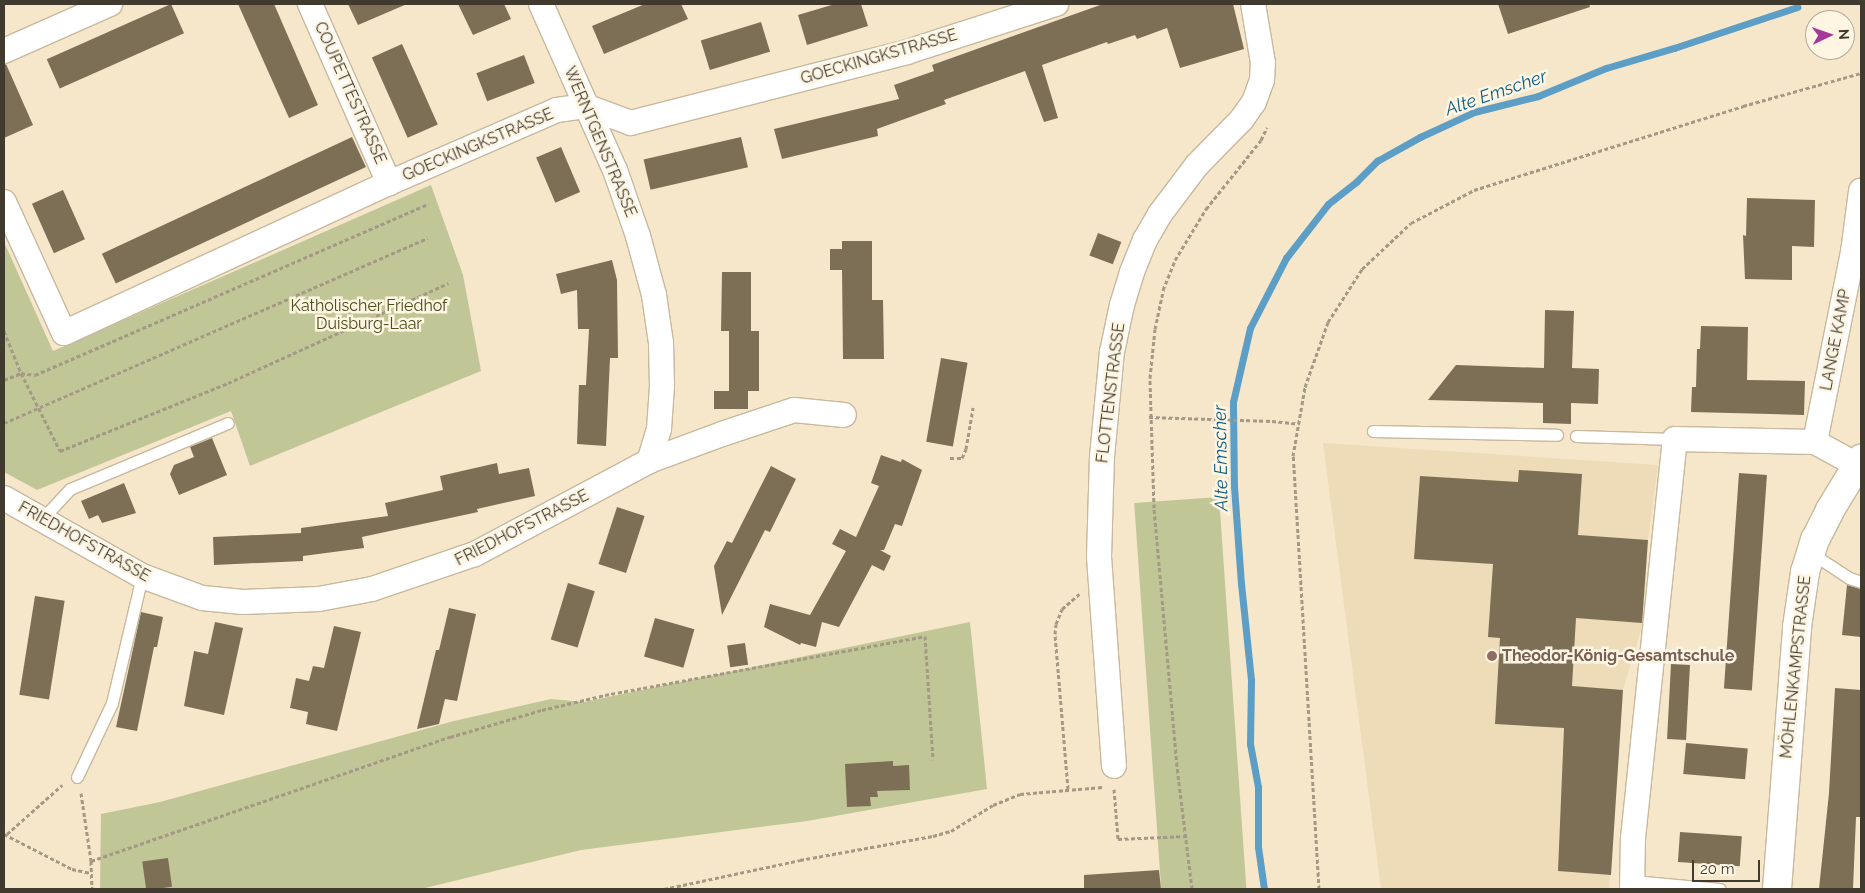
<!DOCTYPE html>
<meta charset="utf-8">
<style>
body{margin:0}
#map{position:relative;width:1865px;height:893px;overflow:hidden;background:#f6e7ca;font-family:Raleway,sans-serif}
div>[style]{position:absolute}
[style*='--x']{left:calc(var(--x)*1px);top:calc(var(--y)*1px);width:calc(var(--w)*1px);rotate:calc(var(--a)*1deg)}
.built>*{inset:0;background:#eedbb7}
.green>*{inset:0;background:#c0c695;transform-origin:0 0}
.stream>*{height:7px;margin:-3.5px;padding:0 3.5px;transform-origin:3.5px;border-radius:3.5px;background:#5c9ec6}
.building>*{inset:0;background:#7d6f55;transform-origin:0 0}
.path>*{height:3px;margin-top:-1.5px;transform-origin:0;background:repeating-linear-gradient(90deg,#a49984 0 4px,transparent 0 6.5px)}
.roads{filter:drop-shadow(1px 0 #c8b89d) drop-shadow(-1px 0 #c8b89d) drop-shadow(0 1px #c8b89d) drop-shadow(0 -1px #c8b89d)}
.service>*{height:11px;margin:-5.5px;padding:0 5.5px;transform-origin:5.5px;border-radius:5.5px;background:#fff}
.minor>*{height:24px;margin:-12px;padding:0 12px;transform-origin:12px;border-radius:12px;background:#fff}
.tertiary>*{height:28px;margin:-14px;padding:0 14px;transform-origin:14px;border-radius:14px;background:#fff}
.dots>*{width:14px;height:14px;translate:-50% -50%;box-sizing:border-box;border:2px solid #fef5e3;border-radius:50%}
span{translate:-50% -50%;white-space:nowrap;text-align:center;line-height:1.15;-webkit-text-stroke:5px #fef5e3;paint-order:stroke}
.street-label{font-size:16px;color:#413a2f}
.park-label{font-size:16px;color:#494e1b}
.education-label{font-size:16px;color:#785e54;font-weight:700}
.left{translate:0 -50%;text-align:left}
.water-label{font-size:18px;color:#0b5d85;font-style:italic}
.frame{position:absolute;inset:0;border:5px solid #413a2f;pointer-events:none}
.north{position:absolute;left:1805px;top:10px;width:50px;height:50px;box-sizing:border-box;background:#fef5e3;border:1px solid #b2aa9b;border-radius:50%;rotate:87deg;font-size:14px;font-weight:700;line-height:20px;text-align:center;color:#413a2f}
.north::after{content:'';display:block;margin:auto;width:18px;height:22px;background:#a4399a;clip-path:polygon(50% 0,100% 100%,50% 72%,0 100%)}
.scale{position:absolute;left:1692px;top:860px;width:68px;height:22px;box-sizing:border-box;border:2px solid #413a2f;border-top:0;padding-left:6px;font-size:15px;line-height:18px;white-space:nowrap;color:#413a2f;-webkit-text-stroke:4px #fef5e3;paint-order:stroke}
</style>
<div id="map">
<div class="built">
<i style="clip-path:polygon(1323px 443px,1658px 465px,1648px 540px,1643px 623px,1623px 690px,1609px 889px,1381px 889px)"></i>
</div>
<div class="green">
<i style="clip-path:polygon(431px 185px,463px 275px,481px 371px,250px 466px,231px 411px,37px 490px,4px 472px,4px 242px,53px 351px)"></i>
<i style="left:1219px;top:497px;width:393px;height:85px;rotate:86deg"></i>
<i style="clip-path:polygon(970px 622px,987px 789px,807px 821px,581px 850px,421px 889px,100px 889px,101px 814px,160px 802px,454px 721px,551px 699px,584px 702px)"></i>
</div>
<div class="stream">
<i style="--x:1264;--y:889;--w:42;--a:-98.1"></i>
<i style="--x:1258;--y:847;--w:60;--a:-90"></i>
<i style="--x:1258;--y:787;--w:44;--a:-100.5"></i>
<i style="--x:1250;--y:744;--w:64;--a:-89.1"></i>
<i style="--x:1251;--y:680;--w:97;--a:-95.9"></i>
<i style="--x:1241;--y:584;--w:97;--a:-94.1"></i>
<i style="--x:1234;--y:487;--w:85;--a:-90.7"></i>
<i style="--x:1233;--y:402;--w:76;--a:-77.1"></i>
<i style="--x:1250;--y:328;--w:79;--a:-62.8"></i>
<i style="--x:1286;--y:258;--w:68;--a:-52.1"></i>
<i style="--x:1328;--y:204;--w:36;--a:-38"></i>
<i style="--x:1356;--y:182;--w:30;--a:-45"></i>
<i style="--x:1377;--y:161;--w:49;--a:-29.2"></i>
<i style="--x:1420;--y:137;--w:60;--a:-24.8"></i>
<i style="--x:1474;--y:112;--w:66;--a:-14"></i>
<i style="--x:1538;--y:96;--w:74;--a:-22.4"></i>
<i style="--x:1606;--y:68;--w:71;--a:-16.4"></i>
<i style="--x:1674;--y:48;--w:130;--a:-18.4"></i>
</div>
<div class="building">
<i style="left:171px;top:4px;width:32px;height:136px;rotate:66deg"></i>
<i style="clip-path:polygon(238px 4px,274px 4px,318px 105px,289px 118px)"></i>
<i style="clip-path:polygon(348px 4px,407px 4px,358px 25px)"></i>
<i style="clip-path:polygon(458px 4px,504px 4px,511px 19px,473px 35px)"></i>
<i style="clip-path:polygon(645px 4px,681px 4px,688px 19px,604px 54px,592px 26px)"></i>
<i style="clip-path:polygon(835px 4px,861px 4px,868px 26px,807px 45px,798px 15px)"></i>
<i style="clip-path:polygon(1103px 4px,1233px 4px,1244px 49px,1180px 68px,1167px 28px,1137px 39px,1135px 35px,1108px 44px,1107px 42px,1042px 65px,1058px 118px,1044px 122px,1025px 71px,944px 100px,946px 104px,877px 129px,878px 136px,782px 159px,774px 129px,899px 99px,894px 85px,934px 71px,932px 65px)"></i>
<i style="clip-path:polygon(1498px 4px,1589px 4px,1590px 7px,1508px 34px)"></i>
<i style="left:761px;top:22px;width:31px;height:63px;rotate:73deg"></i>
<i style="left:402px;top:44px;width:88px;height:33px;rotate:66deg"></i>
<i style="left:524px;top:55px;width:30px;height:51px;rotate:69deg"></i>
<i style="clip-path:polygon(6px 64px,33px 125px,4px 138px,4px 65px)"></i>
<i style="left:352px;top:137px;width:33px;height:276px;rotate:65deg"></i>
<i style="left:741px;top:137px;width:31px;height:100px;rotate:77deg"></i>
<i style="left:561px;top:147px;width:49px;height:27px;rotate:67deg"></i>
<i style="left:63px;top:190px;width:54px;height:34px;rotate:66deg"></i>
<i style="clip-path:polygon(1747px 198px,1815px 200px,1814px 247px,1792px 246px,1792px 280px,1745px 279px,1743px 235px,1746px 236px)"></i>
<i style="left:1098px;top:233px;width:25px;height:24px;rotate:21deg"></i>
<i style="clip-path:polygon(842px 241px,872px 241px,872px 300px,883px 300px,884px 359px,843px 359px,842px 270px,830px 270px,830px 249px,842px 249px)"></i>
<i style="clip-path:polygon(612px 260px,617px 280px,618px 358px,610px 358px,606px 446px,577px 444px,579px 385px,586px 385px,589px 329px,578px 329px,577px 290px,561px 294px,556px 274px)"></i>
<i style="clip-path:polygon(722px 272px,751px 272px,751px 331px,759px 331px,759px 391px,748px 391px,748px 409px,714px 409px,714px 391px,729px 391px,729px 331px,721px 331px)"></i>
<i style="clip-path:polygon(1545px 310px,1574px 311px,1572px 368px,1599px 369px,1598px 404px,1571px 403px,1571px 424px,1543px 423px,1543px 403px,1428px 400px,1456px 365px,1544px 368px)"></i>
<i style="clip-path:polygon(1701px 326px,1748px 327px,1747px 380px,1805px 381px,1804px 415px,1691px 412px,1692px 387px,1696px 387px,1697px 349px,1700px 349px)"></i>
<i style="left:941px;top:358px;width:27px;height:85px;rotate:10deg"></i>
<i style="clip-path:polygon(212px 438px,227px 475px,179px 495px,170px 474px,174px 465px,194px 457px,190px 447px)"></i>
<i style="clip-path:polygon(881px 455px,901px 462px,902px 459px,922px 470px,902px 526px,895px 524px,884px 550px,880px 550px,891px 556px,884px 571px,872px 565px,839px 627px,822px 622px,816px 647px,801px 643px,800px 645px,764px 627px,770px 604px,810px 615px,846px 551px,832px 544px,840px 529px,856px 537px,879px 486px,871px 483px)"></i>
<i style="clip-path:polygon(497px 463px,499px 474px,529px 468px,535px 496px,477px 509px,478px 512px,362px 537px,364px 548px,303px 556px,303px 561px,214px 565px,213px 537px,301px 533px,301px 528px,388px 516px,385px 503px,443px 490px,440px 476px)"></i>
<i style="clip-path:polygon(771px 466px,796px 479px,770px 532px,765px 530px,722px 615px,714px 566px,727px 541px,732px 543px)"></i>
<i style="clip-path:polygon(1519px 470px,1582px 474px,1578px 535px,1648px 540px,1642px 623px,1576px 618px,1572px 686px,1623px 690px,1611px 875px,1558px 871px,1564px 728px,1495px 724px,1500px 638px,1488px 637px,1493px 564px,1414px 559px,1420px 476px,1518px 482px)"></i>
<i style="left:1739px;top:473px;width:28px;height:216px;rotate:4deg"></i>
<i style="clip-path:polygon(124px 483px,136px 513px,102px 523px,98px 515px,89px 519px,81px 501px)"></i>
<i style="left:617px;top:507px;width:29px;height:60px;rotate:18deg"></i>
<i style="left:568px;top:583px;width:28px;height:59px;rotate:17deg"></i>
<i style="clip-path:polygon(1847px 585px,1861px 589px,1861px 637px,1842px 635px)"></i>
<i style="left:35px;top:596px;width:30px;height:100px;rotate:9deg"></i>
<i style="clip-path:polygon(449px 608px,476px 614px,457px 701px,445px 699px,439px 724px,417px 729px,436px 650px,439px 650px)"></i>
<i style="clip-path:polygon(141px 612px,163px 617px,157px 647px,154px 647px,137px 731px,116px 727px)"></i>
<i style="left:655px;top:618px;width:41px;height:40px;rotate:16deg"></i>
<i style="clip-path:polygon(215px 622px,243px 628px,224px 715px,184px 706px,194px 651px,208px 654px)"></i>
<i style="clip-path:polygon(334px 626px,361px 632px,337px 731px,306px 724px,308px 712px,290px 708px,296px 678px,309px 681px,313px 666px,324px 668px)"></i>
<i style="left:745px;top:643px;width:22px;height:18px;rotate:82deg"></i>
<i style="left:1671px;top:664px;width:19px;height:75px;rotate:3deg"></i>
<i style="clip-path:polygon(1835px 688px,1861px 690px,1861px 817px,1856px 817px,1853px 889px,1819px 889px,1829px 793px)"></i>
<i style="left:1686px;top:743px;width:62px;height:31px;rotate:5deg"></i>
<i style="clip-path:polygon(893px 761px,893px 766px,909px 765px,910px 790px,877px 791px,878px 797px,870px 797px,871px 806px,847px 807px,845px 764px)"></i>
<i style="left:1680px;top:832px;width:62px;height:30px;rotate:4deg"></i>
<i style="left:168px;top:858px;width:29px;height:26px;rotate:82deg"></i>
<i style="clip-path:polygon(1159px 870px,1161px 889px,1084px 889px,1084px 875px)"></i>
</div>
<div class="path">
<i style="--x:4;--y:331;--w:45;--a:68"></i>
<i style="--x:21;--y:373;--w:87;--a:63.4"></i>
<i style="--x:60;--y:451;--w:181;--a:-22"></i>
<i style="--x:228;--y:383;--w:242;--a:-24.4"></i>
<i style="--x:4;--y:380;--w:18;--a:-22"></i>
<i style="--x:21;--y:373;--w:14;--a:8"></i>
<i style="--x:35;--y:375;--w:429;--a:-23.5"></i>
<i style="--x:1149;--y:417;--w:123;--a:1.9"></i>
<i style="--x:1272;--y:421;--w:27;--a:6"></i>
<i style="--x:4;--y:423;--w:462;--a:-23.6"></i>
<i style="--x:950;--y:458;--w:12;--a:0"></i>
<i style="--x:962;--y:458;--w:10;--a:-66"></i>
<i style="--x:966;--y:449;--w:42;--a:-80.3"></i>
<i style="--x:1068;--y:789;--w:156;--a:-94.8"></i>
<i style="--x:1055;--y:634;--w:10;--a:-84"></i>
<i style="--x:1056;--y:624;--w:16;--a:-68"></i>
<i style="--x:1062;--y:609;--w:23;--a:-41"></i>
<i style="--x:1114;--y:789;--w:50;--a:85.4"></i>
<i style="--x:1118;--y:839;--w:69;--a:-2.5"></i>
<i style="--x:81;--y:793;--w:69;--a:81.6"></i>
<i style="--x:91;--y:861;--w:28;--a:88"></i>
<i style="--x:4;--y:834;--w:76;--a:27.2"></i>
<i style="--x:72;--y:869;--w:19;--a:12"></i>
<i style="--x:7;--y:834;--w:74;--a:-41.7"></i>
<i style="--x:91;--y:861;--w:380;--a:-19.1"></i>
<i style="--x:450;--y:737;--w:96;--a:-16.4"></i>
<i style="--x:542;--y:710;--w:65;--a:-13.4"></i>
<i style="--x:605;--y:695;--w:325;--a:-10.4"></i>
<i style="--x:925;--y:636;--w:124;--a:86.3"></i>
<i style="--x:664;--y:889;--w:139;--a:-12"></i>
<i style="--x:800;--y:860;--w:135;--a:-10.2"></i>
<i style="--x:933;--y:836;--w:19;--a:-16"></i>
<i style="--x:951;--y:831;--w:49;--a:-31.8"></i>
<i style="--x:993;--y:805;--w:29;--a:-22"></i>
<i style="--x:1020;--y:794;--w:83;--a:-4.8"></i>
<i style="--x:1192;--y:889;--w:124;--a:-97"></i>
<i style="--x:1177;--y:766;--w:259;--a:-95.1"></i>
<i style="--x:1154;--y:508;--w:130;--a:-91.8"></i>
<i style="--x:1150;--y:378;--w:49;--a:-84.2"></i>
<i style="--x:1155;--y:329;--w:40;--a:-78"></i>
<i style="--x:1163;--y:290;--w:32;--a:-68"></i>
<i style="--x:1175;--y:260;--w:60;--a:-58.7"></i>
<i style="--x:1206;--y:209;--w:88;--a:-51.4"></i>
<i style="--x:1261;--y:140;--w:14;--a:-65"></i>
<i style="--x:1319;--y:889;--w:434;--a:-93.4"></i>
<i style="--x:1293;--y:456;--w:70;--a:-80.1"></i>
<i style="--x:1305;--y:387;--w:69;--a:-70.5"></i>
<i style="--x:1328;--y:322;--w:63;--a:-57.3"></i>
<i style="--x:1362;--y:269;--w:67;--a:-43.2"></i>
<i style="--x:1411;--y:223;--w:71;--a:-27.6"></i>
<i style="--x:1474;--y:190;--w:282;--a:-17.3"></i>
<i style="--x:1743;--y:106;--w:123;--a:-15.6"></i>
</div>
<div class="roads">
<div class="service">
<i style="--x:1373;--y:431;--w:184;--a:1.2"></i>
<i style="--x:1576;--y:436;--w:99;--a:1.7"></i>
<i style="--x:42;--y:519;--w:41;--a:-47"></i>
<i style="--x:70;--y:489;--w:171;--a:-22.7"></i>
<i style="--x:1811;--y:553;--w:45;--a:33.3"></i>
<i style="--x:1849;--y:578;--w:13;--a:18"></i>
<i style="--x:77;--y:777;--w:82;--a:-64.7"></i>
<i style="--x:112;--y:703;--w:130;--a:-76.7"></i>
<i style="--x:1633;--y:881;--w:87;--a:5.3"></i>
</div>
<div class="minor">
<i style="--x:310;--y:4;--w:196;--a:66.2"></i>
<i style="--x:541;--y:4;--w:182;--a:66"></i>
<i style="--x:615;--y:170;--w:70;--a:70.8"></i>
<i style="--x:638;--y:236;--w:61;--a:74.8"></i>
<i style="--x:654;--y:295;--w:49;--a:81.7"></i>
<i style="--x:661;--y:343;--w:43;--a:88.7"></i>
<i style="--x:662;--y:386;--w:43;--a:94"></i>
<i style="--x:659;--y:429;--w:34;--a:107"></i>
<i style="--x:4;--y:51;--w:116;--a:-23.9"></i>
<i style="--x:4;--y:202;--w:144;--a:65.4"></i>
<i style="--x:64;--y:333;--w:358;--a:-24.8"></i>
<i style="--x:389;--y:183;--w:183;--a:-23.5"></i>
<i style="--x:557;--y:110;--w:28;--a:-8"></i>
<i style="--x:585;--y:106;--w:49;--a:20.3"></i>
<i style="--x:631;--y:123;--w:285;--a:-14.4"></i>
<i style="--x:907;--y:52;--w:157;--a:-17.9"></i>
<i style="--x:1857;--y:465;--w:48;--a:-151.3"></i>
<i style="--x:1815;--y:442;--w:194;--a:-78.7"></i>
<i style="--x:1853;--y:252;--w:62;--a:-82.5"></i>
<i style="--x:4;--y:498;--w:159;--a:29.5"></i>
<i style="--x:142;--y:576;--w:64;--a:20.1"></i>
<i style="--x:202;--y:598;--w:41;--a:5.6"></i>
<i style="--x:243;--y:602;--w:76;--a:-2.3"></i>
<i style="--x:319;--y:599;--w:54;--a:-10.7"></i>
<i style="--x:372;--y:589;--w:109;--a:-18.8"></i>
<i style="--x:475;--y:554;--w:197;--a:-28.1"></i>
<i style="--x:649;--y:461;--w:78;--a:-20.3"></i>
<i style="--x:722;--y:434;--w:76;--a:-18.4"></i>
<i style="--x:794;--y:410;--w:50;--a:5.7"></i>
<i style="--x:1114;--y:766;--w:210;--a:-94.1"></i>
<i style="--x:1099;--y:557;--w:100;--a:-88.3"></i>
<i style="--x:1102;--y:457;--w:105;--a:-84.6"></i>
<i style="--x:1112;--y:352;--w:48;--a:-78"></i>
<i style="--x:1122;--y:305;--w:34;--a:-73"></i>
<i style="--x:1132;--y:272;--w:35;--a:-68"></i>
<i style="--x:1145;--y:240;--w:30;--a:-60"></i>
<i style="--x:1160;--y:214;--w:61;--a:-52.9"></i>
<i style="--x:1197;--y:165;--w:64;--a:-45.6"></i>
<i style="--x:1242;--y:119;--w:21;--a:-55"></i>
<i style="--x:1254;--y:102;--w:23;--a:-70"></i>
<i style="--x:1262;--y:80;--w:17;--a:-87"></i>
<i style="--x:1263;--y:63;--w:60;--a:-99.6"></i>
<i style="--x:1632;--y:889;--w:51;--a:-88.9"></i>
<i style="--x:1633;--y:838;--w:401;--a:-84"></i>
<i style="--x:1675;--y:439;--w:140;--a:1.2"></i>
</div>
<div class="tertiary">
<i style="--x:1777;--y:889;--w:263;--a:-85.6"></i>
<i style="--x:1797;--y:627;--w:56;--a:-81.7"></i>
<i style="--x:1805;--y:572;--w:34;--a:-73"></i>
<i style="--x:1815;--y:540;--w:34;--a:-63"></i>
<i style="--x:1830;--y:510;--w:60;--a:-58.7"></i>
</div>
</div>
<div class="dots">
<i style="left:1492px;top:656px;background:#8d6e63"></i>
</div>
<div class="street-label">
<span style="left:879px;top:57px;rotate:-16deg">GOECKINGKSTRASSE</span>
<span style="left:350px;top:93px;rotate:66deg">COUPETTESTRASSE</span>
<span style="left:600px;top:142px;rotate:67deg">WERNTGENSTRASSE</span>
<span style="left:478px;top:145px;rotate:-23deg">GOECKINGKSTRASSE</span>
<span style="left:1836px;top:340px;rotate:-79deg">LANGE KAMP</span>
<span style="left:1111px;top:393px;rotate:-83deg">FLOTTENSTRASSE</span>
<span style="left:522px;top:528px;rotate:-27deg">FRIEDHOFSTRASSE</span>
<span style="left:84px;top:542px;rotate:29deg">FRIEDHOFSTRASSE</span>
<span style="left:1796px;top:667px;rotate:-84deg">MÖHLENKAMPSTRASSE</span>
</div>
<div class="park-label">
<span style="left:369px;top:315px">Katholischer Friedhof<br>Duisburg-Laar</span>
</div>
<div class="education-label">
<span class="left" style="left:1502px;top:656px">Theodor-König-Gesamtschule</span>
</div>
<div class="water-label">
<span style="left:1496px;top:93px;rotate:-19deg">Alte Emscher</span>
<span style="left:1221px;top:458px;rotate:-91deg">Alte Emscher</span>
</div>
<div class="frame"></div>
<div class="north">N</div>
<div class="scale">20 m</div>
</div>
